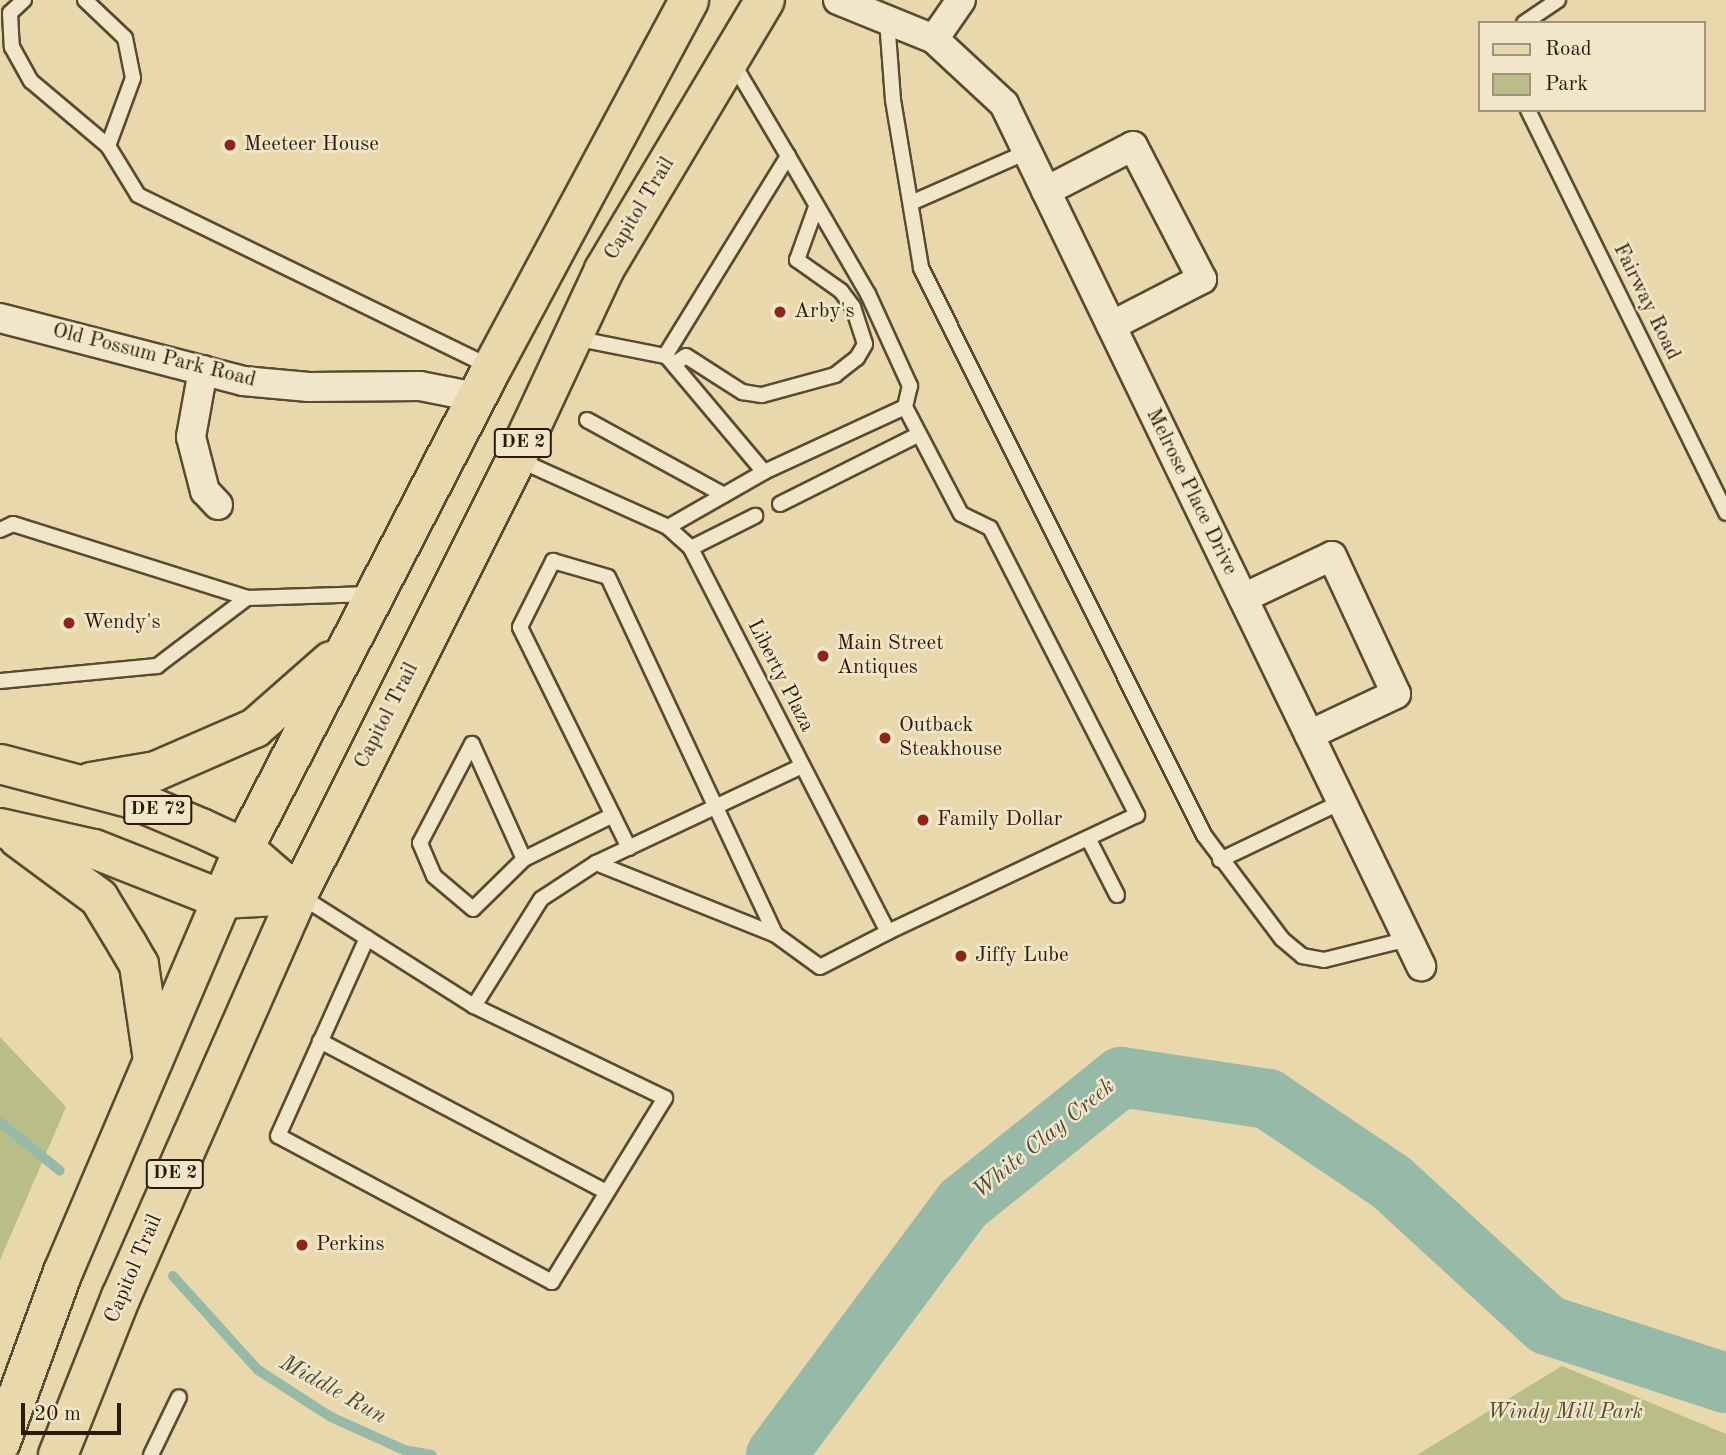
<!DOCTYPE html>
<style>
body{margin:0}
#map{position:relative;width:1726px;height:1455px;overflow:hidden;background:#e9d8ac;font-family:"Old Standard TT",serif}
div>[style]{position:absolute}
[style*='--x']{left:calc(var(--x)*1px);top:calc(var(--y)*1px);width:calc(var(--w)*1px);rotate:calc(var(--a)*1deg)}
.green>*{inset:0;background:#b9be88}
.stream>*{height:10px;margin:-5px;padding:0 5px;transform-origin:5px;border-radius:5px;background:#97baa8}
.river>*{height:60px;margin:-30px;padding:0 30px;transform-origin:30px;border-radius:30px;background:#97baa8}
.roads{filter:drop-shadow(2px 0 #5a4a31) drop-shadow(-2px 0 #5a4a31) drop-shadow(0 2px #5a4a31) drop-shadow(0 -2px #5a4a31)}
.service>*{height:14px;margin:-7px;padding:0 7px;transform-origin:7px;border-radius:7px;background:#f1e6c9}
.minor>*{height:28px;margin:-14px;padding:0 14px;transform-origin:14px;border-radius:14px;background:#f1e6c9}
.primary>*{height:38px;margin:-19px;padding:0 19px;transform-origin:19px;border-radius:19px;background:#e9d8ac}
.dots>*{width:19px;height:19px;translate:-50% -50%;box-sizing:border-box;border:4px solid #f1e6c9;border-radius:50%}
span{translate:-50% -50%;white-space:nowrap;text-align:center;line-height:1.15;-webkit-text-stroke:5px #f1e6c9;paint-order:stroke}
.shield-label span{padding:2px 5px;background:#f1e6c9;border:2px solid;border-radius:5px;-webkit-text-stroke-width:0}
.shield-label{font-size:19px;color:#2b1a08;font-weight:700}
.poi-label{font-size:21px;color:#2b1a08}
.left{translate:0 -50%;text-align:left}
.street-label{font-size:21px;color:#2b1a08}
.park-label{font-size:21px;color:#564b2e;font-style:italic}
.water-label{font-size:23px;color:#4b4a38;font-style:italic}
.legend{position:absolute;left:1478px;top:21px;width:228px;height:91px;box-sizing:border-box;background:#f1e6c9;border:2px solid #a2947c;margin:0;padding:9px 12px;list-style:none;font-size:21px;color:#2b1a08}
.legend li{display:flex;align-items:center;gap:14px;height:35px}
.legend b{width:35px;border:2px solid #a2947c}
.scale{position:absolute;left:21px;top:1403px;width:100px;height:32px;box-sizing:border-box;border:4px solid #2b1a08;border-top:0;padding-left:9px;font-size:21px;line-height:24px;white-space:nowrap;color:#2b1a08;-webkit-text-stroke:5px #f1e6c9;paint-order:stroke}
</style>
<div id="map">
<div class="green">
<i style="clip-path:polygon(0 1037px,66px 1107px,0 1260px)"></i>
<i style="clip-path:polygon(1562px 1366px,1726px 1434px,1726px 1455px,1417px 1455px)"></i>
</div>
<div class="stream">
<i style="--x:0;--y:1122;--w:77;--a:39.2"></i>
<i style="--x:173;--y:1276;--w:127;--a:47.9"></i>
<i style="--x:258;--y:1370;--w:87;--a:32.8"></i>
<i style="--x:331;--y:1417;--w:80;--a:24.3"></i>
<i style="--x:404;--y:1450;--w:28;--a:10"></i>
</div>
<div class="river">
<i style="--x:776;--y:1455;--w:313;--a:-53.3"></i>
<i style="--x:963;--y:1204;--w:203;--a:-38.8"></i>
<i style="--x:1121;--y:1077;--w:149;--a:8.5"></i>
<i style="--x:1268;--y:1099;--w:148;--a:34"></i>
<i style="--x:1391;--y:1182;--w:212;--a:42.5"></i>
<i style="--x:1547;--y:1325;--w:188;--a:18"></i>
</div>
<div class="roads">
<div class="service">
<i style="--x:24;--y:0;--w:19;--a:137"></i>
<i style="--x:10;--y:13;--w:34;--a:87"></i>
<i style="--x:12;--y:47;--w:39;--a:61"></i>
<i style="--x:31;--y:81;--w:101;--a:40.2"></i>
<i style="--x:108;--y:146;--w:57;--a:58.5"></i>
<i style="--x:138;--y:195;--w:392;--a:26"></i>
<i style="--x:85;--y:0;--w:55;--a:43.5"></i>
<i style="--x:125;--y:38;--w:41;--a:78.7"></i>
<i style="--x:133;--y:78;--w:72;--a:110.2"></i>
<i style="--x:887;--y:20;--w:80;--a:85.7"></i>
<i style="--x:893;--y:100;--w:170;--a:80.5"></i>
<i style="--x:921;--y:268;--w:634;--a:63.48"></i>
<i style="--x:1204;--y:835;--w:130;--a:53.1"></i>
<i style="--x:1282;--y:939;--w:26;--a:40"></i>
<i style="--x:1302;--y:956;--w:22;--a:10"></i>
<i style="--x:1324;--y:960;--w:87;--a:-14"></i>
<i style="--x:1524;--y:23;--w:41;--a:-34.1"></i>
<i style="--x:1528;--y:110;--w:449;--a:63.8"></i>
<i style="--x:913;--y:202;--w:124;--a:-23.7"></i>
<i style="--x:574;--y:338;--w:93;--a:11.2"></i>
<i style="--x:665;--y:356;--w:235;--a:-58.4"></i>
<i style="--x:788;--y:156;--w:108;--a:-120.6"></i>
<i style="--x:674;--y:364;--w:14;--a:-34"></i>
<i style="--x:686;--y:356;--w:67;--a:32.7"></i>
<i style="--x:742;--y:392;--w:20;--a:9"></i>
<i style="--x:762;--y:395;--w:76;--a:-15.3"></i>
<i style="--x:835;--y:375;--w:28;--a:-38"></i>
<i style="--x:857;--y:358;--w:16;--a:-60"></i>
<i style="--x:865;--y:344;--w:39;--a:-108"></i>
<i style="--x:853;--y:307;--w:20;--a:-127"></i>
<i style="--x:841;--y:291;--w:54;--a:-144.8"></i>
<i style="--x:797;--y:260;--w:56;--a:-70.3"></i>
<i style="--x:587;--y:420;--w:156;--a:28.7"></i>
<i style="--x:764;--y:472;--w:155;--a:-24.7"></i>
<i style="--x:905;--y:407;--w:22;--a:-77"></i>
<i style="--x:910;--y:386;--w:101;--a:-114.5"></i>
<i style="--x:868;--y:294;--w:160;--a:-120.1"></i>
<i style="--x:780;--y:504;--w:154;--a:-26.6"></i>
<i style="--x:668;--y:527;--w:111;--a:-29.8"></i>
<i style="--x:764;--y:472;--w:148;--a:-130.1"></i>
<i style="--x:0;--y:530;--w:14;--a:-25"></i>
<i style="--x:13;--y:524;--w:245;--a:17.5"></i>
<i style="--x:247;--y:598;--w:123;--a:-1.9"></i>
<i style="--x:691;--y:548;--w:72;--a:-26.6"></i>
<i style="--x:0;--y:681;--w:158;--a:-5.5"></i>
<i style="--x:157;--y:666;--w:113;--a:-37.1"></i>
<i style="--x:1088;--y:838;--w:64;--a:63"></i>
<i style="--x:629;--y:848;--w:246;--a:-116.3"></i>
<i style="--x:520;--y:627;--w:74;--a:-63.4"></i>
<i style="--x:553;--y:561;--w:57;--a:16.2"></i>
<i style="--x:608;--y:577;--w:395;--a:64.9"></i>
<i style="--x:524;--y:859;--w:71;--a:135.6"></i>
<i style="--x:473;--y:909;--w:51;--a:-139.8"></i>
<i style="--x:434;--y:876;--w:36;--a:-113"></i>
<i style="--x:420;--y:843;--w:112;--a:-62.3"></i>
<i style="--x:472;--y:744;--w:126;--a:65.7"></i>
<i style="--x:524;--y:859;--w:99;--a:-26.3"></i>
<i style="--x:1220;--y:860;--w:134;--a:-25.6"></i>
<i style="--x:596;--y:863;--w:228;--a:-25.2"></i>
<i style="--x:299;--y:895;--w:207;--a:32.4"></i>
<i style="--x:474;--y:1006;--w:212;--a:25.7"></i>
<i style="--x:665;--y:1098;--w:216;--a:121.6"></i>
<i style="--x:552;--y:1282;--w:310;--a:-151.9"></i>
<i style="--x:278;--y:1136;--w:217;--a:-65.8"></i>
<i style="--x:888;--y:932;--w:275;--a:-25.2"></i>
<i style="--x:1137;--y:815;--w:322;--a:-117.1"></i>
<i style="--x:990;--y:528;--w:32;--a:-154"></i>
<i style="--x:961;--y:514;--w:121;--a:-117.6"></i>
<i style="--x:474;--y:1006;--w:126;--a:-57.9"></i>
<i style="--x:541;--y:899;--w:66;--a:-33.2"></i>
<i style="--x:596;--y:863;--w:194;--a:21.8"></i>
<i style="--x:776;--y:935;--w:54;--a:36"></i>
<i style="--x:820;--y:967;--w:76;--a:-27.2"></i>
<i style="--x:888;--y:932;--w:432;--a:-117.2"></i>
<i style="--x:691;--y:548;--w:31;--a:-138"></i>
<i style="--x:668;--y:527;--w:166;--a:-155.8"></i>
<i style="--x:320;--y:1041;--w:324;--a:27.8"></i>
<i style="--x:151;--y:1455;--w:64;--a:-64.2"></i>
</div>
<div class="minor">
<i style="--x:838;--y:0;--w:104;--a:22.1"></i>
<i style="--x:934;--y:39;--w:96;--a:42.9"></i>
<i style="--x:1004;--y:104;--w:958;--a:64.18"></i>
<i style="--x:934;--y:39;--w:47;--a:-55.3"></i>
<i style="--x:1046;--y:191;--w:98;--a:-27.3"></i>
<i style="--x:1133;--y:146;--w:150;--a:62.6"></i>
<i style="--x:1202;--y:279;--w:102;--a:152.7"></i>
<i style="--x:0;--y:318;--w:251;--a:14.5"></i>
<i style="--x:243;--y:381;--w:66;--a:5.2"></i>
<i style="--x:309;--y:387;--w:111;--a:-0.5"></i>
<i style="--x:420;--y:386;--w:57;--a:11.1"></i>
<i style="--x:203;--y:370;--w:68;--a:100.2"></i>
<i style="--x:191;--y:437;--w:56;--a:75.5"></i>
<i style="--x:205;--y:491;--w:19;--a:47"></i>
<i style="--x:1243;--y:598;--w:98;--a:-25.3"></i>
<i style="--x:1332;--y:556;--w:152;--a:65.1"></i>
<i style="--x:1396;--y:694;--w:96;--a:154.8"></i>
</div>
<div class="primary">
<i style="--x:0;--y:764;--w:134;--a:14.7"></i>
<i style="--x:130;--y:798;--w:77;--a:22.9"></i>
<i style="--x:201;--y:828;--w:47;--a:24.9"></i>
<i style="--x:244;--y:848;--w:72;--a:41"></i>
<i style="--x:91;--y:782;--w:66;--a:-9.6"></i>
<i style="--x:156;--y:771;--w:108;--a:-23.5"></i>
<i style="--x:255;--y:728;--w:101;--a:-41.4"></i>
<i style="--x:0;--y:828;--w:96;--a:12.6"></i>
<i style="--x:94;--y:849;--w:136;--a:21.5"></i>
<i style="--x:221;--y:899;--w:77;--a:-3"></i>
<i style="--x:18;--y:838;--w:101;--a:36.5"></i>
<i style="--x:99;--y:898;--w:54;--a:58.7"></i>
<i style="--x:127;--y:944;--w:24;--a:60"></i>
<i style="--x:139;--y:965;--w:96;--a:81.6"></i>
<i style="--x:0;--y:1444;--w:183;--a:-69.9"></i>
<i style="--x:63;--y:1272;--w:461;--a:-66.9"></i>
<i style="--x:244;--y:848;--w:540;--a:-62.68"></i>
<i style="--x:492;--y:368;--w:417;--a:-61.8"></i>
<i style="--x:58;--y:1455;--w:170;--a:-68.3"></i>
<i style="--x:121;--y:1297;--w:439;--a:-66.2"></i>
<i style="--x:298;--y:895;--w:487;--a:-63.4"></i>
<i style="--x:516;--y:459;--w:208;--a:-65"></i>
<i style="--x:604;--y:270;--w:314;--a:-59.2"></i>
</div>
</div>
<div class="dots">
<i style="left:230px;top:145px;background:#8f2418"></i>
<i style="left:780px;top:312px;background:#8f2418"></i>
<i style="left:69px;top:623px;background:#8f2418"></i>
<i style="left:823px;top:656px;background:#8f2418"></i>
<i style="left:885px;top:738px;background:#8f2418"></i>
<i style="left:923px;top:820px;background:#8f2418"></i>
<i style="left:961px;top:956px;background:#8f2418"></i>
<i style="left:302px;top:1245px;background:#8f2418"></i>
</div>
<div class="shield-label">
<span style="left:523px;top:443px">DE 2</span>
<span style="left:158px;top:810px">DE 72</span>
<span style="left:175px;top:1174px">DE 2</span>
</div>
<div class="poi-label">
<span class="left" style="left:244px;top:145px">Meeteer House</span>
<span class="left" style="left:794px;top:312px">Arby's</span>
<span class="left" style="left:83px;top:623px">Wendy's</span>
<span class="left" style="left:837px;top:656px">Main Street<br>Antiques</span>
<span class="left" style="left:899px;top:738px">Outback<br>Steakhouse</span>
<span class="left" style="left:937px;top:820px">Family Dollar</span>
<span class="left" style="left:975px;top:956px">Jiffy Lube</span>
<span class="left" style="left:316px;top:1245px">Perkins</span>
</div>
<div class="street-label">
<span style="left:640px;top:209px;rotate:-59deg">Capitol Trail</span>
<span style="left:1646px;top:302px;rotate:64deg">Fairway Road</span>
<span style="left:154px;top:356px;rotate:14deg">Old Possum Park Road</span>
<span style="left:1191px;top:492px;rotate:64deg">Melrose Place Drive</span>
<span style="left:780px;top:676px;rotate:63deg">Liberty Plaza</span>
<span style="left:387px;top:716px;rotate:-63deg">Capitol Trail</span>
<span style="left:134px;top:1269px;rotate:-67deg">Capitol Trail</span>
</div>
<div class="park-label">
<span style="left:1565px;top:1413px">Windy Mill Park</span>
</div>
<div class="water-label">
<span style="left:1044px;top:1139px;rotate:-39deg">White Clay Creek</span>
<span style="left:333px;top:1390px;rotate:29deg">Middle Run</span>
</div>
<ul class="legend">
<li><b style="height:9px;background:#e9d8ac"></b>Road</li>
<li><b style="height:19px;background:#b9be88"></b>Park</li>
</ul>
<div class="scale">20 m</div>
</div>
